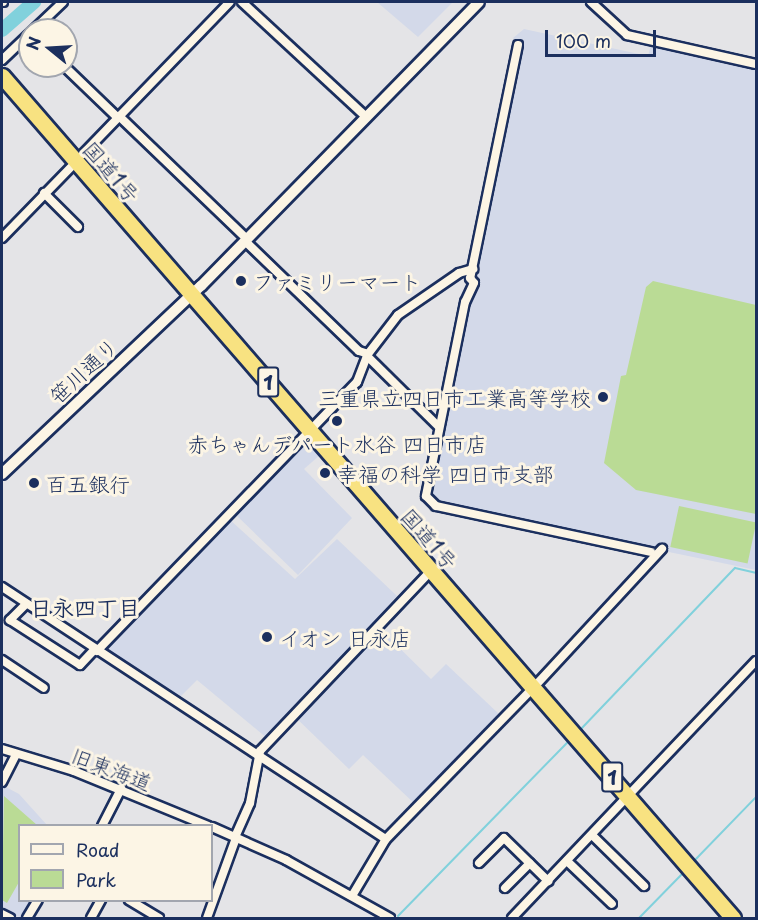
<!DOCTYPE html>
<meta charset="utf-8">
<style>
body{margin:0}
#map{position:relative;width:758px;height:920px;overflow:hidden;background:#e4e4e7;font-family:"Playpen Sans","Klee One",sans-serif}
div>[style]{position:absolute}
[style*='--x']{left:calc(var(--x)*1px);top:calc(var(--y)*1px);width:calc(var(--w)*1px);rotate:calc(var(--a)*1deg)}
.built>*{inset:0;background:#d3d9e9}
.green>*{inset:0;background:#badb95;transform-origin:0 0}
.stream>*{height:2px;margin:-1px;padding:0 1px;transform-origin:1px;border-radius:1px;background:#81d1dc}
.river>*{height:14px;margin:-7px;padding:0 7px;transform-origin:7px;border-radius:7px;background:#81d1dc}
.roads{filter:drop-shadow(2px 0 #1b2f5e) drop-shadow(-2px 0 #1b2f5e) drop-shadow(0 2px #1b2f5e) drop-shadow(0 -2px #1b2f5e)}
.street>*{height:8px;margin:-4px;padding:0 4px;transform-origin:4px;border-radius:4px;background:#fcf5e5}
.secondary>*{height:10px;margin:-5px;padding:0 5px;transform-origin:5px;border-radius:5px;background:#fcf5e5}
.highway>*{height:15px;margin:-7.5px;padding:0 7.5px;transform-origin:7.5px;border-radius:7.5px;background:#f8e281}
.dots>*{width:16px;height:16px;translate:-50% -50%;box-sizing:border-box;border:3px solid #fcf5e5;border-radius:50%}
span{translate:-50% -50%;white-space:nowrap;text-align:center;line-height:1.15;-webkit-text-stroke:6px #fcf5e5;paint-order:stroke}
.shield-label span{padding:2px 4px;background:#fcf5e5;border:2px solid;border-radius:4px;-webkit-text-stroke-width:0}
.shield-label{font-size:20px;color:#1b2f5e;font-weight:700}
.street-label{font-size:21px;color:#1b2f5e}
.poi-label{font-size:21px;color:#1b2f5e}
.left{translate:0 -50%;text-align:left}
.right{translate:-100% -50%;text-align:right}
.neighbourhood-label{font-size:22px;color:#1b2f5e;font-weight:700}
.frame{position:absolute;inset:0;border:3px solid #1b2f5e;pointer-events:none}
.legend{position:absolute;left:18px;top:824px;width:195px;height:78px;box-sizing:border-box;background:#fcf5e5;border:2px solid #a2a6af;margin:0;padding:8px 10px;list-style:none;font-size:18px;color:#1b2f5e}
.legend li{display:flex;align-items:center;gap:12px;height:30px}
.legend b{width:30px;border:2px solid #a2a6af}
.north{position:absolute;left:18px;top:18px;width:60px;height:60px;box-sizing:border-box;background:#fcf5e5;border:2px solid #a2a6af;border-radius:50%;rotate:288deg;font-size:16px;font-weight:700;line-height:24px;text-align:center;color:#1b2f5e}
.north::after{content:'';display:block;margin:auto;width:21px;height:27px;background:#1b2f5e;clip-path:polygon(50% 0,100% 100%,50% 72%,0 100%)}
.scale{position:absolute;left:545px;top:30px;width:111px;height:27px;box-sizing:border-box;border:3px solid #1b2f5e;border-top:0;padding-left:8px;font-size:18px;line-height:21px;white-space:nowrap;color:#1b2f5e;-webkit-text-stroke:4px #fcf5e5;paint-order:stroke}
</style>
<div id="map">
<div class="built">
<i style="clip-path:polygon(377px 2px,453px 2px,418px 37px)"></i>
<i style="clip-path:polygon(524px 29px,648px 56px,651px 45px,756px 67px,756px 570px,436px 504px,428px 494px,469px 304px,477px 282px,474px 277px,488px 204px,522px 48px,513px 38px)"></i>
<i style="clip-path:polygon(306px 441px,320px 455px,304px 469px,352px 518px,298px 575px,235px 514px)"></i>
<i style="clip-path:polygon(229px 519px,295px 579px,337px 539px,397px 596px,373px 622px,431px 679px,446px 664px,500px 715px,415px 804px,363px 755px,349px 769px,292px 714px,268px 739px,197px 680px,177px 700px,101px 650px)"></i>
<i style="clip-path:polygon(2px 785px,19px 794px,47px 825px,20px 826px,20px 900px,33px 901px,23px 918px,2px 911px)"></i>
</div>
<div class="green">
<i style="clip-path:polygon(653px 281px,756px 305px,756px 514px,636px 490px,604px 463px,621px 376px,626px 375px,646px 287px)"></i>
<i style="left:679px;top:506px;width:79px;height:42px;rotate:12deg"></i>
<i style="clip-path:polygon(4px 796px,37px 825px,20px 826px,19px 882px,7px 903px,2px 900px)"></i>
</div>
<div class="stream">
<i style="--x:581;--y:729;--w:223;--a:-46.3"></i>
<i style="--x:735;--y:568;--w:22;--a:13"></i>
<i style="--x:694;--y:861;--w:89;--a:-45.9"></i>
<i style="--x:398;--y:916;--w:246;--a:-45.7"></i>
<i style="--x:639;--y:918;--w:64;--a:-45.6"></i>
</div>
<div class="river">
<i style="--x:2;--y:30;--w:43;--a:-41.2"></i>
</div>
<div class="roads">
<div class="street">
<i style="--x:2;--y:2;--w:1;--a:0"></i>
<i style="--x:242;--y:2;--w:169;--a:42.8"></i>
<i style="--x:591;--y:2;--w:49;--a:42.5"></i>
<i style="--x:627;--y:35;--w:132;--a:12.7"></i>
<i style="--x:518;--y:45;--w:238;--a:101.6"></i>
<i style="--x:470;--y:278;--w:6;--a:51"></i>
<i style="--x:474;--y:283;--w:21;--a:115"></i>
<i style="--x:465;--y:302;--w:198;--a:101.4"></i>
<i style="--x:426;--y:496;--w:14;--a:45"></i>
<i style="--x:436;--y:506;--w:220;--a:12.1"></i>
<i style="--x:2;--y:60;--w:84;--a:-43.6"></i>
<i style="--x:64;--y:66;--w:75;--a:43.9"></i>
<i style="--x:119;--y:116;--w:178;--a:43.9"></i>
<i style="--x:83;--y:154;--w:211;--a:-46"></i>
<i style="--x:44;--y:193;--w:48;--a:45"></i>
<i style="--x:2;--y:238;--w:98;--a:-45.8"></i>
<i style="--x:245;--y:241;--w:158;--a:44"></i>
<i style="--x:359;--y:351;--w:9;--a:18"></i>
<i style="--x:367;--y:356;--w:100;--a:44.6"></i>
<i style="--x:2;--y:587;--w:459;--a:33.3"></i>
<i style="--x:26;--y:604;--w:23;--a:135"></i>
<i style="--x:10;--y:620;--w:83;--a:32.7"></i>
<i style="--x:80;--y:665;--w:22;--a:-47"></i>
<i style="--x:97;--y:651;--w:374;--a:-46"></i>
<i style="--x:357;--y:382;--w:30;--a:-69"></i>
<i style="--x:368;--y:354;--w:49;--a:-52.4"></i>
<i style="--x:398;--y:315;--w:74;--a:-34.5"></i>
<i style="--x:459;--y:273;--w:15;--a:-16"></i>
<i style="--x:2;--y:660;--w:50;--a:33.7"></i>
<i style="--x:2;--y:749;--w:75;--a:17"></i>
<i style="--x:74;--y:771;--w:145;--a:22.3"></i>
<i style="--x:2;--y:782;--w:30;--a:-63"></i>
<i style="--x:102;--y:826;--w:42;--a:-62.8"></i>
<i style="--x:212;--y:827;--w:81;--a:24"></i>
<i style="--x:286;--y:860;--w:119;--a:29.1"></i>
<i style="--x:592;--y:835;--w:73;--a:44.4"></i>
<i style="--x:235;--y:837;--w:37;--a:-66"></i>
<i style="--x:250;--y:803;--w:53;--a:-79.1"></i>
<i style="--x:260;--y:751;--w:248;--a:-46.5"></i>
<i style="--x:567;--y:861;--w:62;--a:43.7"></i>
<i style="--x:479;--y:863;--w:35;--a:-45"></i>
<i style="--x:504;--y:838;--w:62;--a:44.3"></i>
<i style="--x:505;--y:888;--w:35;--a:-45"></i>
<i style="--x:352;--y:896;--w:66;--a:-59.2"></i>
<i style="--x:386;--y:839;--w:214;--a:-45.8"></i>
<i style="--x:535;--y:686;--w:187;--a:-47.2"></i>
<i style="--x:129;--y:900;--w:35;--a:31"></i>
<i style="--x:2;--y:914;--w:9;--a:27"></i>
<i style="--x:27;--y:918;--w:21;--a:-59"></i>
<i style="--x:91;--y:918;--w:21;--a:-61"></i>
<i style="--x:207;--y:918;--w:85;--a:-70.1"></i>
<i style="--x:512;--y:918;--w:354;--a:-46.5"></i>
</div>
<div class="secondary">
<i style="--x:2;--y:474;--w:274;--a:-43.4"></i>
<i style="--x:201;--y:286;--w:397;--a:-45.6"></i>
</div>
<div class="highway">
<i style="--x:2;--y:76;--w:1115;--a:49.04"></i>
</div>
</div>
<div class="dots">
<i style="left:241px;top:281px;background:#1b2f5e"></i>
<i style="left:603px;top:397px;background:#1b2f5e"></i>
<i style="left:337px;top:421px;background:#1b2f5e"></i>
<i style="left:325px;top:473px;background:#1b2f5e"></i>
<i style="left:34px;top:483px;background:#1b2f5e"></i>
<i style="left:267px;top:637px;background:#1b2f5e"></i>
</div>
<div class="shield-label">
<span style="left:268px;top:382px">1</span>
<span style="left:612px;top:777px">1</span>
</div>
<div class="street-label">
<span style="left:112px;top:171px;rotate:49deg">国道1号</span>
<span style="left:83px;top:370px;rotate:-43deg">笹川通り</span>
<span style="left:430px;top:538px;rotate:49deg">国道1号</span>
<span style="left:112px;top:768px;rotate:21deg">旧東海道</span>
</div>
<div class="poi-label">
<span class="left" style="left:253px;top:281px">ファミリーマート</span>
<span class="right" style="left:591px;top:397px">三重県立四日市工業高等学校</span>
<span style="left:337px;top:443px">赤ちゃんデパート水谷 四日市店</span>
<span class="left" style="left:337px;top:473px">幸福の科学 四日市支部</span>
<span class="left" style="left:46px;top:483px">百五銀行</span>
<span class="left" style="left:279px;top:637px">イオン 日永店</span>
</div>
<div class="neighbourhood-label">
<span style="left:85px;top:607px">日永四丁目</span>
</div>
<div class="frame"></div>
<ul class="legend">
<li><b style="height:8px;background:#fcf5e5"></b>Road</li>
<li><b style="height:16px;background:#badb95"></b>Park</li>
</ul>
<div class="north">N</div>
<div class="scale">100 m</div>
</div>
